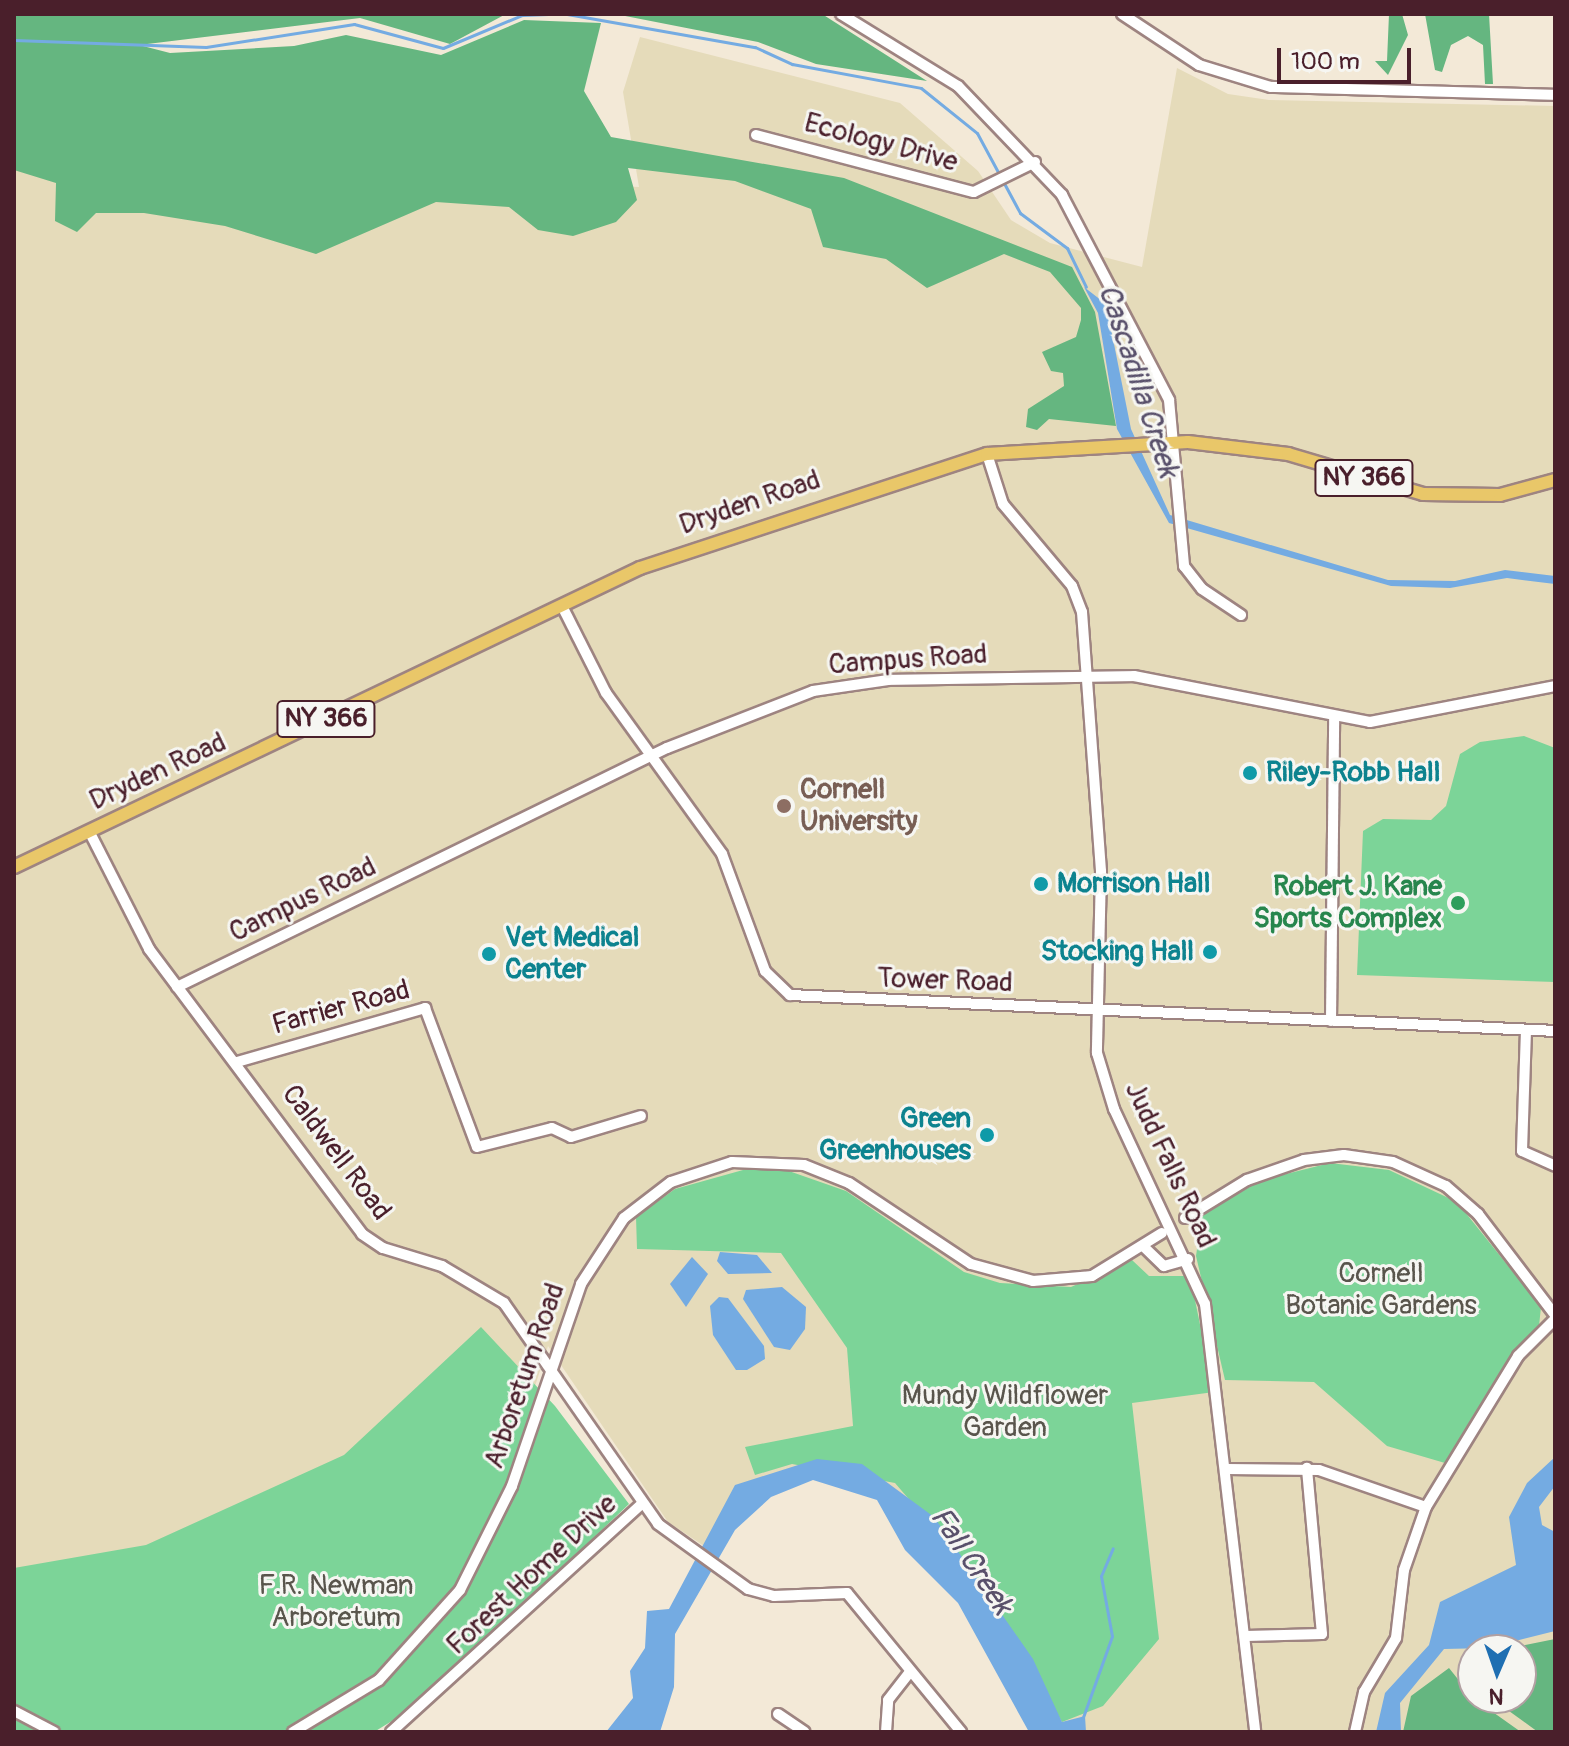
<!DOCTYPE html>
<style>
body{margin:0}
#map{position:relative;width:1569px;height:1746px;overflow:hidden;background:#f3e9d7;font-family:Pangolin,sans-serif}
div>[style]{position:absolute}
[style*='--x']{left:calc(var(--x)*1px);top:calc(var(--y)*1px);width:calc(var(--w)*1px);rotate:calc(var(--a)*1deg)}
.built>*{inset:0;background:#e5dbba}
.green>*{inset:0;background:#7cd498}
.forest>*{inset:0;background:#65b680}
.water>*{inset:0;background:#74abe2}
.stream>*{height:3px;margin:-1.5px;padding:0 1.5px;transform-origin:1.5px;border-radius:1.5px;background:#74abe2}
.roads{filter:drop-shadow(2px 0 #9e8481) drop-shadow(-2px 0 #9e8481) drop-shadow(0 2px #9e8481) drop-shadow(0 -2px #9e8481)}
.minor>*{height:10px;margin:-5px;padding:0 5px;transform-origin:5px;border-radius:5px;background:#fff}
.major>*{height:12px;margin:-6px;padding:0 6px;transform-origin:6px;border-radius:6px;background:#e9c769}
.dots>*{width:22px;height:22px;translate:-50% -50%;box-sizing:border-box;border:4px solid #f6f6f2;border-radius:50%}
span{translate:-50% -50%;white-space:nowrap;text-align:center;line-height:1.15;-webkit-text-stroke:6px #f6f6f2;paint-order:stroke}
.shield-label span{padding:2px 6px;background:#f6f6f2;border:2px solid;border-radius:6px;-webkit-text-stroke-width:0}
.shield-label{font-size:26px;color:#4a1f2b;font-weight:700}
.street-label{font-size:28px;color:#4a1f2b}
.culture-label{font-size:28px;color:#0d838f;font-weight:700}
.left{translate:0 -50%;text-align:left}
.right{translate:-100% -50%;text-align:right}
.education-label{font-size:28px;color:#785e54;font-weight:700}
.leisure-label{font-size:28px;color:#27864d;font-weight:700}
.park-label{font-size:28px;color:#59554c}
.water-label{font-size:30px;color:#59506b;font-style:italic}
.frame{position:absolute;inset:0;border:16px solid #4a1f2b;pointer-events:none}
.north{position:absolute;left:1457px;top:1634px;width:80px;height:80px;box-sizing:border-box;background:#f6f6f2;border:2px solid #b1a0a2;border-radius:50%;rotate:182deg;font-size:22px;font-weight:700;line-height:32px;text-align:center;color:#4a1f2b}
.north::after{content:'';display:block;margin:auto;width:28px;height:36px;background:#1f6fb2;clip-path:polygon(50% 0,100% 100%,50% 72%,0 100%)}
.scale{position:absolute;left:1277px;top:48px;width:134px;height:36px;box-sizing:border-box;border:4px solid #4a1f2b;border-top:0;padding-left:10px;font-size:24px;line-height:28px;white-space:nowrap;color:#4a1f2b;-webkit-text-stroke:6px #f6f6f2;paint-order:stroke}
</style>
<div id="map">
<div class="built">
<i style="clip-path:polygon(evenodd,640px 37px,900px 103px,978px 171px,1011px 220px,1050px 243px,1142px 267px,1177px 68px,1228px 94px,1269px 100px,1555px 106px,1555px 1732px,1048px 1732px,878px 1486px,811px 1472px,761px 1491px,710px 1550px,668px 1522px,548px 1346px,491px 1522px,67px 1732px,14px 1707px,14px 160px,639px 187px,623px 92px,640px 37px,1473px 1650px,1521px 1650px,1521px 1698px,1473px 1698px,1473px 1650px)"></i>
</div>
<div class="green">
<i style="clip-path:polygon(1524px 736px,1555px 748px,1555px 982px,1357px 975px,1363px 831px,1383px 819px,1431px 820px,1446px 806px,1460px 754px,1480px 742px)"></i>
<i style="clip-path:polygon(1330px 1163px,1389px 1170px,1457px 1202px,1541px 1307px,1539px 1326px,1445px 1463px,1387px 1446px,1314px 1382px,1225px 1380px,1196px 1256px,1202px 1214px,1262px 1180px)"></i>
<i style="clip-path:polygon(743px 1170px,786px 1170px,846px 1191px,964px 1272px,1000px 1283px,1071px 1287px,1132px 1260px,1149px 1276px,1190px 1276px,1214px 1392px,1132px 1403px,1159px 1639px,1103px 1706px,1062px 1722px,986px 1589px,895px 1483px,792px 1464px,755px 1475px,745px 1447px,853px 1426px,847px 1348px,781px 1253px,637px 1249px,636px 1217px,675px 1189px)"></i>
<i style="clip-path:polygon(481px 1327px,555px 1406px,629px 1504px,418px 1705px,374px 1732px,14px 1732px,14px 1568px,146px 1545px,344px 1455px)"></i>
</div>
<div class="forest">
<i style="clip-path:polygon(14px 14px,506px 14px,450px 44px,360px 18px,139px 45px,170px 53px,294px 46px,346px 35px,441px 55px,524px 20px,601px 23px,584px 91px,611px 137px,844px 178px,1072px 267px,1095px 312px,1116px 426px,1049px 419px,1037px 430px,1026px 427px,1028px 409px,1064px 386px,1063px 373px,1051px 371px,1042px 352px,1076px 337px,1081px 320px,1081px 308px,1050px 272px,1004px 254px,927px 288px,886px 259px,823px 247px,811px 209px,735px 181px,628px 168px,637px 200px,616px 222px,573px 236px,538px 230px,509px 207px,436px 202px,316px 254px,225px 226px,144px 213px,96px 213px,77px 232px,55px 221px,56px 183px,14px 170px)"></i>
<i style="clip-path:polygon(615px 14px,822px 14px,927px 81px,816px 64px,758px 42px)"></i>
<i style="clip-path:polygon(1389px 14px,1402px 14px,1408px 35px,1388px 75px,1375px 61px,1387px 61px)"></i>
<i style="clip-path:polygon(1425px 14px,1489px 14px,1493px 84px,1485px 84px,1483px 45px,1468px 36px,1451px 45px,1442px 72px,1435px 70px)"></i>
<i style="clip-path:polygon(1555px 1639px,1555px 1732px,1538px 1732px,1491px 1698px,1521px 1698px,1521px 1650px,1501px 1650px)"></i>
<i style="clip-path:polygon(1449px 1668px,1473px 1698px,1521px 1732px,1403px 1732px,1411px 1696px)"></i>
</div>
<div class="water">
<i style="clip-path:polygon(1084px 287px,1106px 304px,1131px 429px,1170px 515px,1388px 580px,1455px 581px,1505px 570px,1555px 576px,1555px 584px,1507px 578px,1450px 588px,1391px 586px,1169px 523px,1117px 429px,1098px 313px)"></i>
<i style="clip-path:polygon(720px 1252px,757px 1255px,772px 1273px,728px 1274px,717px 1261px)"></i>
<i style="clip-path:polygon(692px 1257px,708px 1274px,686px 1307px,670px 1284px)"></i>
<i style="clip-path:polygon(782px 1287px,806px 1307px,805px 1329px,790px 1350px,774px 1347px,743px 1299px,746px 1290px)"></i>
<i style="clip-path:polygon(719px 1297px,728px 1298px,764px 1346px,765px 1359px,747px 1370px,736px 1370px,713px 1335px,710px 1306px)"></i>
<i style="clip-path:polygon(1555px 1457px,1555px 1486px,1539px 1507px,1542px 1525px,1555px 1532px,1555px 1631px,1488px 1648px,1444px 1649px,1400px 1703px,1401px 1732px,1376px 1732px,1385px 1693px,1429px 1645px,1440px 1602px,1516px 1565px,1509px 1517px,1527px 1483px)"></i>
<i style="clip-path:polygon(817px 1459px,862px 1464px,934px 1517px,1033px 1659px,1062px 1722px,1085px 1716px,1086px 1732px,1029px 1732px,958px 1603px,905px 1550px,877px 1500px,813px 1480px,771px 1497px,735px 1530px,675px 1634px,674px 1687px,660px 1732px,606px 1732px,633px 1698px,630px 1671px,645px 1648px,647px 1611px,669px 1609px,735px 1485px)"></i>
</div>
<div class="stream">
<i style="--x:567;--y:14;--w:191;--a:10"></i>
<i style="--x:755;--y:47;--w:41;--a:24.7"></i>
<i style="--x:792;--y:64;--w:131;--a:10.5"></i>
<i style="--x:921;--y:88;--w:72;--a:38.8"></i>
<i style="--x:977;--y:133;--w:91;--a:61.7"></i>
<i style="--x:1020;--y:213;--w:59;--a:36.7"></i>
<i style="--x:1067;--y:248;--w:43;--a:64"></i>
<i style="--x:14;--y:40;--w:192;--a:2.1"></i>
<i style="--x:206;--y:47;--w:150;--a:-8.8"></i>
<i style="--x:354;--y:24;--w:92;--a:15.1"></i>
<i style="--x:443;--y:48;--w:86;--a:-22.7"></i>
<i style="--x:522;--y:15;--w:33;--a:-2"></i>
<i style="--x:1082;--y:1720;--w:89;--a:-70.3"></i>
<i style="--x:1112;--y:1636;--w:61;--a:-100.4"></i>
<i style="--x:1101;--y:1576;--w:30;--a:-67"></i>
</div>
<div class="roads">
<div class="minor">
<i style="--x:841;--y:14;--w:137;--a:31.6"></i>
<i style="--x:958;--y:86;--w:151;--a:46.3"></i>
<i style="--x:1062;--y:195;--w:231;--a:62.4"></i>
<i style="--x:1169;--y:400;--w:167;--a:84.8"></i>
<i style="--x:1184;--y:566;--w:29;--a:52"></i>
<i style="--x:1202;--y:589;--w:47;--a:33.7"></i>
<i style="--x:1122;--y:14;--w:92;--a:33.5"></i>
<i style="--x:1199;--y:65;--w:75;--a:17"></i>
<i style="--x:1271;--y:87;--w:284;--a:1.6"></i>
<i style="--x:756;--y:135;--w:225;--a:14.7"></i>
<i style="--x:974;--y:192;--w:68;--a:-26.2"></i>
<i style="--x:987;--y:454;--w:52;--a:72.3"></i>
<i style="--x:1003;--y:504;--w:107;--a:49.9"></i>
<i style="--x:1072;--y:586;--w:28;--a:69"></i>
<i style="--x:1082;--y:612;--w:260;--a:85.8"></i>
<i style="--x:1101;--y:871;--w:182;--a:91.3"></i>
<i style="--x:1097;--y:1053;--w:59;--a:73.1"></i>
<i style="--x:1114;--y:1109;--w:215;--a:65"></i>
<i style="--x:1205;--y:1304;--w:431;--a:83.3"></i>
<i style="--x:562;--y:606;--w:97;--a:63.2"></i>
<i style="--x:606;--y:693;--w:198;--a:54.2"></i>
<i style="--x:722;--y:854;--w:125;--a:69.8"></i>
<i style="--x:765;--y:971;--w:35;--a:44"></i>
<i style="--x:790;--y:995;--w:766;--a:2.69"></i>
<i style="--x:89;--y:831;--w:132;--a:63"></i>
<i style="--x:149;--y:949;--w:356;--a:53.2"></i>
<i style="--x:362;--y:1234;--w:25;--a:34"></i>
<i style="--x:383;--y:1248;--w:62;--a:17"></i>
<i style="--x:442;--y:1266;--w:72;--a:30.8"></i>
<i style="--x:504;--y:1303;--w:269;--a:55.1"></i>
<i style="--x:658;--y:1524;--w:111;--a:35.8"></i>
<i style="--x:748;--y:1589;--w:27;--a:15"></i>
<i style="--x:774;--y:1596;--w:73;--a:-2.4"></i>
<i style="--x:847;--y:1593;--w:180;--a:50.6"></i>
<i style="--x:177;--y:987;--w:545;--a:-26"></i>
<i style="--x:667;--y:748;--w:157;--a:-21.3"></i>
<i style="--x:813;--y:691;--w:76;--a:-8.3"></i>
<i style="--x:888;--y:680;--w:246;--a:-0.9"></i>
<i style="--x:1134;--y:676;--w:240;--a:11"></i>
<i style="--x:1370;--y:722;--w:188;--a:-11"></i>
<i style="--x:1331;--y:1021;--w:302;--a:-89.4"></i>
<i style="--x:1526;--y:1030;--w:121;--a:91.9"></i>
<i style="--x:1522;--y:1151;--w:36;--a:24"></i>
<i style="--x:237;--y:1062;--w:196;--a:-16"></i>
<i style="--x:425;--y:1008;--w:148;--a:69.5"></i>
<i style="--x:477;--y:1147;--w:77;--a:-14.2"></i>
<i style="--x:552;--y:1128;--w:21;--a:25"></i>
<i style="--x:571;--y:1137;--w:73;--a:-16.7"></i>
<i style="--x:1185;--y:1218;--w:73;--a:-31.5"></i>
<i style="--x:1247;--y:1180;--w:60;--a:-19.3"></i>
<i style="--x:1304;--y:1160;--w:40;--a:-7.1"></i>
<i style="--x:1344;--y:1155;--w:49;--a:8.1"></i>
<i style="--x:1393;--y:1162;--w:58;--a:24.4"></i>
<i style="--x:1446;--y:1186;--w:43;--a:41.2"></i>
<i style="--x:1478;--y:1214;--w:127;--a:52.7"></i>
<i style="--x:1143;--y:1246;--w:29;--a:44"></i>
<i style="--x:1164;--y:1266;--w:25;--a:-16"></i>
<i style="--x:1227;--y:1469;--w:92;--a:0.6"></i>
<i style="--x:1319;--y:1470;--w:113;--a:19.1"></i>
<i style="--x:1246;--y:1636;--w:76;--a:-1.5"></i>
<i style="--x:1322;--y:1634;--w:167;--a:-95.2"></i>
<i style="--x:14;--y:1711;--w:45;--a:27.7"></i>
<i style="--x:778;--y:1714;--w:32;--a:34"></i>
<i style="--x:293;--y:1732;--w:100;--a:-31.2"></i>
<i style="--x:379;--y:1680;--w:121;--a:-48"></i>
<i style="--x:460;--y:1590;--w:116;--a:-63.4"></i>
<i style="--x:512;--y:1486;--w:213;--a:-71.1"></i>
<i style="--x:581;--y:1284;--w:79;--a:-56.9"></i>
<i style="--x:624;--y:1218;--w:59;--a:-37.5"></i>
<i style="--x:671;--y:1182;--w:64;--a:-18.2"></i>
<i style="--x:732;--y:1162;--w:72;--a:2.4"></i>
<i style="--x:804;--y:1165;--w:48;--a:21.8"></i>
<i style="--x:849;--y:1183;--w:146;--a:33.6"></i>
<i style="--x:971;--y:1264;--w:64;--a:15.3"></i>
<i style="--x:1033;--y:1281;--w:59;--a:-4.8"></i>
<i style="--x:1092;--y:1276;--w:82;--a:-31.6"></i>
<i style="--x:391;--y:1732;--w:339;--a:-42.3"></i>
<i style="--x:886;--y:1732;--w:32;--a:-86"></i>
<i style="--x:888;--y:1700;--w:36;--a:-52"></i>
<i style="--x:1355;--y:1732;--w:41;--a:-77.3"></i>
<i style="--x:1364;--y:1692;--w:63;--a:-59.3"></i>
<i style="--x:1396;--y:1638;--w:68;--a:-83.3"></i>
<i style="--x:1404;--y:1570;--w:67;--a:-70.8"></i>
<i style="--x:1426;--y:1507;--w:177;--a:-58.6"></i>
<i style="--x:1518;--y:1356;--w:52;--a:-45"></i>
</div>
<div class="major">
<i style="--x:14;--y:867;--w:694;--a:-25.53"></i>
<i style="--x:640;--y:568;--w:365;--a:-18.2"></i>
<i style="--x:987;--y:454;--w:201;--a:-3.4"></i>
<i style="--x:1188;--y:442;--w:101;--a:6.8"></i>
<i style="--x:1288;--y:454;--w:141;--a:16.5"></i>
<i style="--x:1423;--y:494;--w:77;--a:0.7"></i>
<i style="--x:1500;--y:495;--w:57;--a:-15.3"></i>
</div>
</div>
<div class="dots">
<i style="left:1250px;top:773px;background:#0f9aa8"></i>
<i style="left:784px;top:806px;background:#8d6e63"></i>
<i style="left:1041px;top:884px;background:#0f9aa8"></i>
<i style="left:1458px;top:903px;background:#2e9e5b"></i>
<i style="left:1210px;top:952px;background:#0f9aa8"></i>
<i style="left:489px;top:954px;background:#0f9aa8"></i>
<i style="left:987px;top:1135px;background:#0f9aa8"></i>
</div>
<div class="shield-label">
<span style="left:1364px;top:478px">NY 366</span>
<span style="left:326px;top:719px">NY 366</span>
</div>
<div class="street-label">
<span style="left:881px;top:143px;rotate:15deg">Ecology Drive</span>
<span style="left:750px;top:503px;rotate:-19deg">Dryden Road</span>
<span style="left:908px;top:660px;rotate:-4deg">Campus Road</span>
<span style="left:158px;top:772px;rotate:-25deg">Dryden Road</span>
<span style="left:303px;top:900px;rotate:-26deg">Campus Road</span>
<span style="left:945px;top:981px;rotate:2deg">Tower Road</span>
<span style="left:341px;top:1008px;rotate:-15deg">Farrier Road</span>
<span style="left:336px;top:1153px;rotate:53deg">Caldwell Road</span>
<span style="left:1170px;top:1165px;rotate:65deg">Judd Falls Road</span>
<span style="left:525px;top:1376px;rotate:-71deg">Arboretum Road</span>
<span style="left:532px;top:1575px;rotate:-43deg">Forest Home Drive</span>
</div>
<div class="culture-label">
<span class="left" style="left:1266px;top:773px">Riley-Robb Hall</span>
<span class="left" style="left:1057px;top:884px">Morrison Hall</span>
<span class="left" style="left:505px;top:954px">Vet Medical<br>Center</span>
<span class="right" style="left:1194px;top:952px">Stocking Hall</span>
<span class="right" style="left:971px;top:1135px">Green<br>Greenhouses</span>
</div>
<div class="education-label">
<span class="left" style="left:800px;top:806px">Cornell<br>University</span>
</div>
<div class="leisure-label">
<span class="right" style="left:1442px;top:903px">Robert J. Kane<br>Sports Complex</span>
</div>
<div class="park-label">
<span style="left:1381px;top:1290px">Cornell<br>Botanic Gardens</span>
<span style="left:1005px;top:1412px">Mundy Wildflower<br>Garden</span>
<span style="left:336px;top:1602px">F.R. Newman<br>Arboretum</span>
</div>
<div class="water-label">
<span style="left:1138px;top:381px;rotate:72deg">Cascadilla Creek</span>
<span style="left:971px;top:1561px;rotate:56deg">Fall Creek</span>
</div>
<div class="frame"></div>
<div class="north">N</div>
<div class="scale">100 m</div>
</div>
